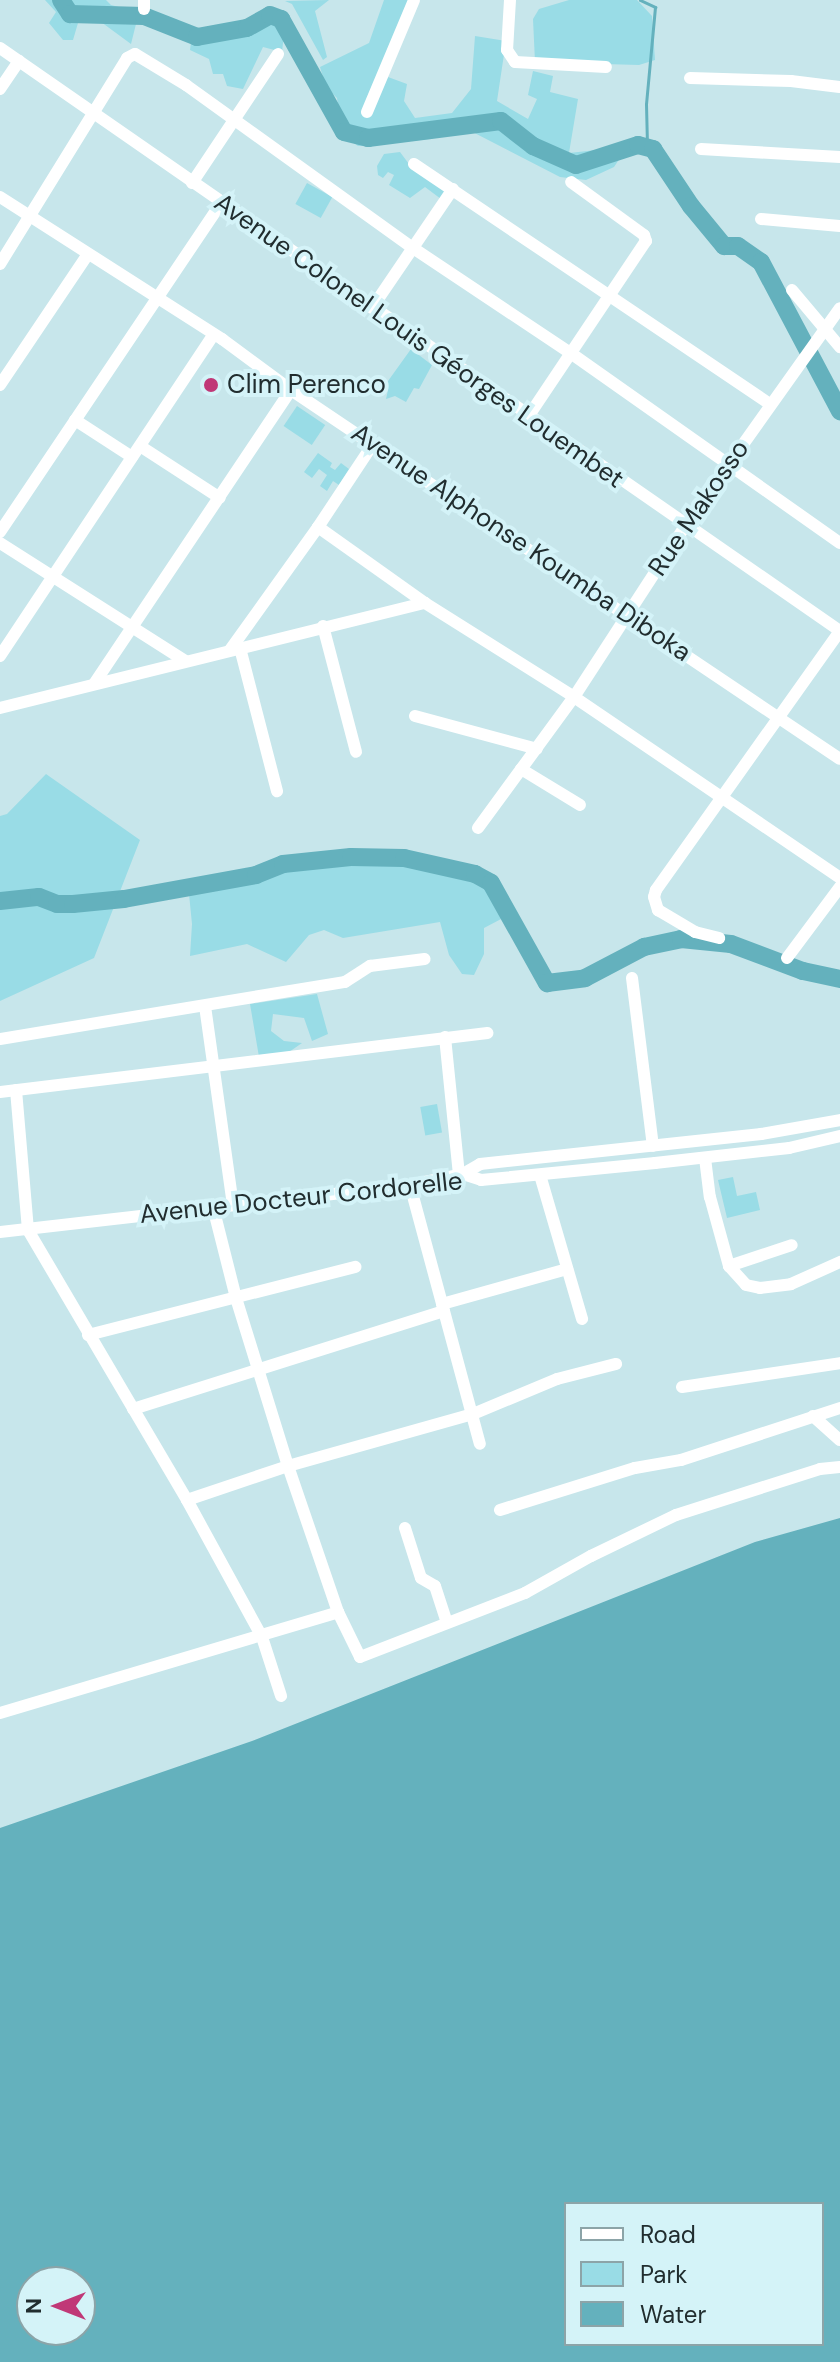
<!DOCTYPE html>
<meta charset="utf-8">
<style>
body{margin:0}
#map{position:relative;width:840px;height:2362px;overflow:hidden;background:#c7e6eb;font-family:"DM Sans",sans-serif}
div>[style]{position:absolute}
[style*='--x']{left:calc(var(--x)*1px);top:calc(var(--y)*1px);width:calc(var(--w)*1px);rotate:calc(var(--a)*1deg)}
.green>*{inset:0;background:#99dce6;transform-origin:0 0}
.water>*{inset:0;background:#64b1bd}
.stream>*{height:3px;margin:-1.5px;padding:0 1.5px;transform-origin:1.5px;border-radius:1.5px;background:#64b1bd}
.river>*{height:18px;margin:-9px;padding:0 9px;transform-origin:9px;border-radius:9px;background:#64b1bd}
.minor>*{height:12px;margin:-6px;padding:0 6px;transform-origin:6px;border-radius:6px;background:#fff}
.dots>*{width:22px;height:22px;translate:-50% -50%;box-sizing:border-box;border:4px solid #d4f3f8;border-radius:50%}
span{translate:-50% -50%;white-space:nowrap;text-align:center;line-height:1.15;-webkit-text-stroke:8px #d4f3f8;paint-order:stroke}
.street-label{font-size:26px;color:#212d2f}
.poi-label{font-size:26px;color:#212d2f}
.left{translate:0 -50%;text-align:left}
.legend{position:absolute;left:564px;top:2202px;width:260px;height:144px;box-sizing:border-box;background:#d4f3f8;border:2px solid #8ca4a8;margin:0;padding:10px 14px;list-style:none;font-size:24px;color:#212d2f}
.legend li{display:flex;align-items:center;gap:16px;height:40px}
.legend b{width:40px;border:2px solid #8ca4a8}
.north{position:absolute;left:16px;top:2266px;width:80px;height:80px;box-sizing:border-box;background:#d4f3f8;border:2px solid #8ca4a8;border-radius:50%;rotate:270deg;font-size:22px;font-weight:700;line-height:32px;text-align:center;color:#212d2f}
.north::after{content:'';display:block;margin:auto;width:28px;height:36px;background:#c03877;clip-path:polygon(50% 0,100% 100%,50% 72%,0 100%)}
</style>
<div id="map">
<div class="green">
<i style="clip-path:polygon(45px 0,106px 0,111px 5px,139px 12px,131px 44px,97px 19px,89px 18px,78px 23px,73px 40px,63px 40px,49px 23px,56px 12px)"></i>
<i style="clip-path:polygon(329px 0,315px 11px,327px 57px,323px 60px,292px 4px,285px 1px)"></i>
<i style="clip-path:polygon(384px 0,410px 0,388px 77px,407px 84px,404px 101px,415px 118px,452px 113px,471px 89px,475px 36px,506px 41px,497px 101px,528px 119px,537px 99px,528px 95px,533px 71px,553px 76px,550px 92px,578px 99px,569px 153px,615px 148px,622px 155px,614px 167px,586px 180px,560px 177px,461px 126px,431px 139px,358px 146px,342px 134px,337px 98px,326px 87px,320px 67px,369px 43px)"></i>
<i style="clip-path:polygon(569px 0,637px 0,652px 16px,655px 60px,639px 65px,535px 62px,533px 19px,539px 9px)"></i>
<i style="clip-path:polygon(267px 19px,284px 34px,282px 52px,263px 47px,243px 89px,227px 86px,223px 74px,213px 74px,209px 59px,190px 50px,191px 42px,242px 35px)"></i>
<i style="clip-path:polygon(400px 152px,409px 164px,447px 189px,441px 199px,425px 187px,410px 198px,389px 185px,394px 175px,388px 172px,383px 178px,378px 175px,377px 166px,384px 154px)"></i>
<i style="left:307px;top:183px;width:29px;height:24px;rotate:29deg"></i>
<i style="clip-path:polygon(411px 349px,432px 365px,419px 389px,414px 388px,406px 402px,395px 396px,386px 399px,388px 390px,383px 388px)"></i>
<i style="left:297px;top:406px;width:34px;height:24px;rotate:34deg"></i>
<i style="clip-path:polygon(318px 453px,332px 463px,330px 467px,335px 470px,341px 463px,349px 469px,339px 485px,333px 481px,327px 491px,320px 486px,327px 475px,319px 469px,312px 478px,304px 472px)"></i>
<i style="clip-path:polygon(46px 774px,140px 840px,94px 958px,0 1001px,0 816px,7px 814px)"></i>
<i style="clip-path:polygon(385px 862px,480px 881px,501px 907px,503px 918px,484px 928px,484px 954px,474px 975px,462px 974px,449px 955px,440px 922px,343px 938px,324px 930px,309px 935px,286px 962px,247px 944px,190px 956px,192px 924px,189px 894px,311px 865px)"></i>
<i style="clip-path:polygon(317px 994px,328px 1034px,312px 1041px,304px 1018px,273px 1014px,271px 1031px,284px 1041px,302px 1043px,289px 1052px,259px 1057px,250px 1004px)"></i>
<i style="left:437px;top:1104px;width:29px;height:17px;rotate:80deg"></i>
<i style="clip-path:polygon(733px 1177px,737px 1196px,756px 1192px,760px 1210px,727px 1218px,718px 1180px)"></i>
</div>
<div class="water">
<i style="clip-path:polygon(evenodd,840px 1518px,840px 2362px,0 2362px,0 1828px,252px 1741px,755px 1542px,840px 1518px,566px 2204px,822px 2204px,822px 2344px,566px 2344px,566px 2204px,840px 1518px,32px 2282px,80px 2282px,80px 2330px,32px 2330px,32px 2282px)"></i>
</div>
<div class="stream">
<i style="--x:640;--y:0;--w:17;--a:25"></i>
<i style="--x:655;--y:7;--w:97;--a:95.3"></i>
<i style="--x:646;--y:104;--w:40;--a:88.6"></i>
<i style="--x:647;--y:144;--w:8;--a:40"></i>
</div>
<div class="river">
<i style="--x:61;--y:0;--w:17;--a:57"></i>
<i style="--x:70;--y:14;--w:74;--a:1.5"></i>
<i style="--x:144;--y:16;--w:57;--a:21.6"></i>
<i style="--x:197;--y:37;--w:51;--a:-10.2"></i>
<i style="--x:247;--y:28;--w:26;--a:-29"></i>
<i style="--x:270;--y:15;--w:12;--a:20"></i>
<i style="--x:281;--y:19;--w:129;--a:60.9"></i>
<i style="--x:344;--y:132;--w:25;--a:14"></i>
<i style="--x:368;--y:138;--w:134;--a:-7.3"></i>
<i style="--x:501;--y:121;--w:41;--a:38"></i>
<i style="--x:533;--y:146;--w:47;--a:23.8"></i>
<i style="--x:576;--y:165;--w:65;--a:-17.9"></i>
<i style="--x:638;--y:145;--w:16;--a:15"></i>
<i style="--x:653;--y:149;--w:69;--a:56.3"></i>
<i style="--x:691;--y:206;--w:52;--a:50.5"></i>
<i style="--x:724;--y:246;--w:14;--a:0"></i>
<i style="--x:738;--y:246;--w:28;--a:35"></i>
<i style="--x:761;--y:262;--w:169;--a:62.1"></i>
<i style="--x:0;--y:901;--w:39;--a:-6"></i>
<i style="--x:39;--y:897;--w:19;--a:21"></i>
<i style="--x:57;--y:904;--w:16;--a:0"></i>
<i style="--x:73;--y:904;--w:51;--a:-5.6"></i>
<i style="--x:124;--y:899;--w:134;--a:-10.3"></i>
<i style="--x:256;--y:875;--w:29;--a:-22"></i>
<i style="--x:283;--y:864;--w:68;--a:-5.9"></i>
<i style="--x:351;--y:857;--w:53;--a:1.1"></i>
<i style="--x:404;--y:858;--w:73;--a:12.7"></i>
<i style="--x:475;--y:874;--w:18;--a:29"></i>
<i style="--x:491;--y:883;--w:115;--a:60.8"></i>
<i style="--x:547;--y:983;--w:38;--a:-7"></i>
<i style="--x:585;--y:978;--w:67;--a:-27.7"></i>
<i style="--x:644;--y:947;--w:38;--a:-12"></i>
<i style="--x:681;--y:939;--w:50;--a:5.7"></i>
<i style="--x:731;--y:944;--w:77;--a:20.6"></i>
<i style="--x:803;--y:971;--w:38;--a:12"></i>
</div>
<div class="minor">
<i style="--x:510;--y:0;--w:50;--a:93.4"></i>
<i style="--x:507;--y:50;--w:14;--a:56"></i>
<i style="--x:515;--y:62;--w:91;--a:3.1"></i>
<i style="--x:144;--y:9;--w:9;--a:-90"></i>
<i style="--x:0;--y:48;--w:1022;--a:34.76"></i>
<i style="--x:840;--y:631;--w:318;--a:125.4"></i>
<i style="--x:656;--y:890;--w:7;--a:106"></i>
<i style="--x:654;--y:897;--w:14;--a:73"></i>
<i style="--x:658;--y:910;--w:43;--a:30.7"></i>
<i style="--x:695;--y:932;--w:25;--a:14"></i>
<i style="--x:690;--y:78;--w:101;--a:1.7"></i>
<i style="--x:791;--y:81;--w:49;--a:7"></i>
<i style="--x:0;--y:89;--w:34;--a:-56"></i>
<i style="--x:367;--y:112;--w:121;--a:-67.2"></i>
<i style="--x:701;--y:149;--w:139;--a:3.3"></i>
<i style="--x:414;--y:164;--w:429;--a:34"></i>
<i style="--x:192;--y:183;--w:155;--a:-56.3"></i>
<i style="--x:0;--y:197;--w:264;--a:32.6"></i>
<i style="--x:222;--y:339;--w:86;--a:36.5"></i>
<i style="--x:291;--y:390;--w:661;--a:33.91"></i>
<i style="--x:761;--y:219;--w:79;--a:5.1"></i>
<i style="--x:0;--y:264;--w:242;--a:-58.3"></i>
<i style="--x:127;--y:58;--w:9;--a:-27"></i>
<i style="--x:135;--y:54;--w:60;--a:31.3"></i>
<i style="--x:186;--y:85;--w:279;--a:35.7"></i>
<i style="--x:413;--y:248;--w:191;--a:33.7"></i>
<i style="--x:572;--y:354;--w:328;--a:35.2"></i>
<i style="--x:792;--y:290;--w:75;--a:49.9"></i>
<i style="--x:372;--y:308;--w:144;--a:-55.8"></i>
<i style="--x:0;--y:385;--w:158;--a:-56.1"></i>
<i style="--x:528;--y:417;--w:212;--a:-56.2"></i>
<i style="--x:646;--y:241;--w:6;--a:-108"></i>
<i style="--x:644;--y:235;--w:90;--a:-144"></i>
<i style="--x:75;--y:420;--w:68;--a:33"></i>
<i style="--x:373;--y:444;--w:100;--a:123.5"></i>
<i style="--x:318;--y:527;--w:131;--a:35.4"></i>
<i style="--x:425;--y:603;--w:176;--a:32.2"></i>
<i style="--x:574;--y:697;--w:322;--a:34.2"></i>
<i style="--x:140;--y:446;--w:95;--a:33"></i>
<i style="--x:0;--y:532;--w:396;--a:-56.1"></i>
<i style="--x:0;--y:543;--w:219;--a:32.5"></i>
<i style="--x:323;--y:626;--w:130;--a:75.3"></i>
<i style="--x:240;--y:648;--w:148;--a:75.5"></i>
<i style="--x:230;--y:650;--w:151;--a:-54.4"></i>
<i style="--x:0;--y:656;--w:385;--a:-56.4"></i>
<i style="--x:94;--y:684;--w:354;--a:-56.2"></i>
<i style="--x:0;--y:708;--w:438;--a:-13.9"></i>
<i style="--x:415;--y:716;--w:126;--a:15.1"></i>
<i style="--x:521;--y:769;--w:69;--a:31.4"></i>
<i style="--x:478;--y:828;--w:162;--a:-53.8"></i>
<i style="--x:574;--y:697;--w:204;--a:-57"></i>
<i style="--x:685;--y:526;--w:267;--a:-54.6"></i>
<i style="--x:787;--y:958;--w:89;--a:-53.3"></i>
<i style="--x:632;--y:978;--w:169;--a:82.9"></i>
<i style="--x:205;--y:1006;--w:200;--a:82"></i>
<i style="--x:445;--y:1037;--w:139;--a:84.2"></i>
<i style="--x:0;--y:1039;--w:350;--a:-9.4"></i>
<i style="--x:345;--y:982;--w:30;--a:-33"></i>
<i style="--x:370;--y:966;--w:55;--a:-7.3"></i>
<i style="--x:16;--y:1090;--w:141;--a:85.1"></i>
<i style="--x:28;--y:1230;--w:313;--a:59.5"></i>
<i style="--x:187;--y:1500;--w:156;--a:61.3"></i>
<i style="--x:262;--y:1637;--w:62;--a:72.1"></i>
<i style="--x:0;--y:1092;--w:491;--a:-6.9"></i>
<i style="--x:705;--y:1158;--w:39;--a:83"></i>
<i style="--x:710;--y:1197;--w:72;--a:74.6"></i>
<i style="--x:729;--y:1266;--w:25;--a:48"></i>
<i style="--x:746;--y:1285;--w:14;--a:12"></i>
<i style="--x:760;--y:1288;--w:31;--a:-7"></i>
<i style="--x:791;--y:1284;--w:54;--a:-24.2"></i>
<i style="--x:463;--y:1174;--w:20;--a:-30"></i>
<i style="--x:480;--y:1164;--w:283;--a:-6.1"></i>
<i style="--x:761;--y:1134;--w:80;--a:-10"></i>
<i style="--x:540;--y:1175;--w:150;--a:73.7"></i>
<i style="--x:410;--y:1185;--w:268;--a:74.9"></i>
<i style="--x:213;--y:1207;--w:94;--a:75.8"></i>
<i style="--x:236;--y:1298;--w:176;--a:72.8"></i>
<i style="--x:288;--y:1466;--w:154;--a:71.1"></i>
<i style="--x:338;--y:1612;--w:50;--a:63.9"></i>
<i style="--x:360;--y:1657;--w:177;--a:-21.2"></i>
<i style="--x:525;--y:1593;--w:76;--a:-29.3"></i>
<i style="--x:591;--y:1556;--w:94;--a:-25.8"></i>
<i style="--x:676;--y:1515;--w:151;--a:-17.7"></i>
<i style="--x:820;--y:1469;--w:20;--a:-6"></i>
<i style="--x:0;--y:1232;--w:413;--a:-6.5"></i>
<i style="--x:410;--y:1185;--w:54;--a:-11.7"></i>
<i style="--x:463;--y:1174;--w:19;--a:18"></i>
<i style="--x:481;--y:1180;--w:175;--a:-5.6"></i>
<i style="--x:655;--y:1163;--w:135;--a:-6.4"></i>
<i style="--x:789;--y:1148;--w:52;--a:-13.2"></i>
<i style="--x:729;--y:1266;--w:66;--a:-18.4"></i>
<i style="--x:442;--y:1304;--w:130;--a:-15.6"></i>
<i style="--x:88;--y:1335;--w:276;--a:-14.3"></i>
<i style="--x:682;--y:1387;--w:160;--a:-8.6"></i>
<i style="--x:133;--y:1409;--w:326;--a:-17.5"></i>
<i style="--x:813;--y:1416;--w:36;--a:42"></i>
<i style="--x:187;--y:1500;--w:107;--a:-18.6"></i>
<i style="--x:288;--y:1466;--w:192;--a:-15.7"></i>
<i style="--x:473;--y:1414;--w:91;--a:-22.6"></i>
<i style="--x:557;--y:1379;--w:61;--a:-14.3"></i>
<i style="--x:500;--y:1510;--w:141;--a:-17.3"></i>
<i style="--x:635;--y:1468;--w:47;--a:-9.9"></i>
<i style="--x:681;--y:1460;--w:167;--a:-18.1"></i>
<i style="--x:405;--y:1528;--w:52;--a:72.3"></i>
<i style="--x:421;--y:1578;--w:16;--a:30"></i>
<i style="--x:435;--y:1586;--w:38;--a:72"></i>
<i style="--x:0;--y:1713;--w:353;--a:-16.6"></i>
</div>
<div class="dots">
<i style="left:211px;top:385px;background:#c03877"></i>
</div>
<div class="street-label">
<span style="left:419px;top:341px;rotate:35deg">Avenue Colonel Louis Géorges Louembet</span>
<span style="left:699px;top:508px;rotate:-56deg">Rue Makosso</span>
<span style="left:521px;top:543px;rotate:34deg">Avenue Alphonse Koumba Diboka</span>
<span style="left:301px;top:1198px;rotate:-6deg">Avenue Docteur Cordorelle</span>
</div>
<div class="poi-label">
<span class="left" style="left:227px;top:385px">Clim Perenco</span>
</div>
<ul class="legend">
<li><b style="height:10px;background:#fff"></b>Road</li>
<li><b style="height:22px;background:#99dce6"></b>Park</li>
<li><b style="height:22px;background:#64b1bd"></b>Water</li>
</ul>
<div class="north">N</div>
</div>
